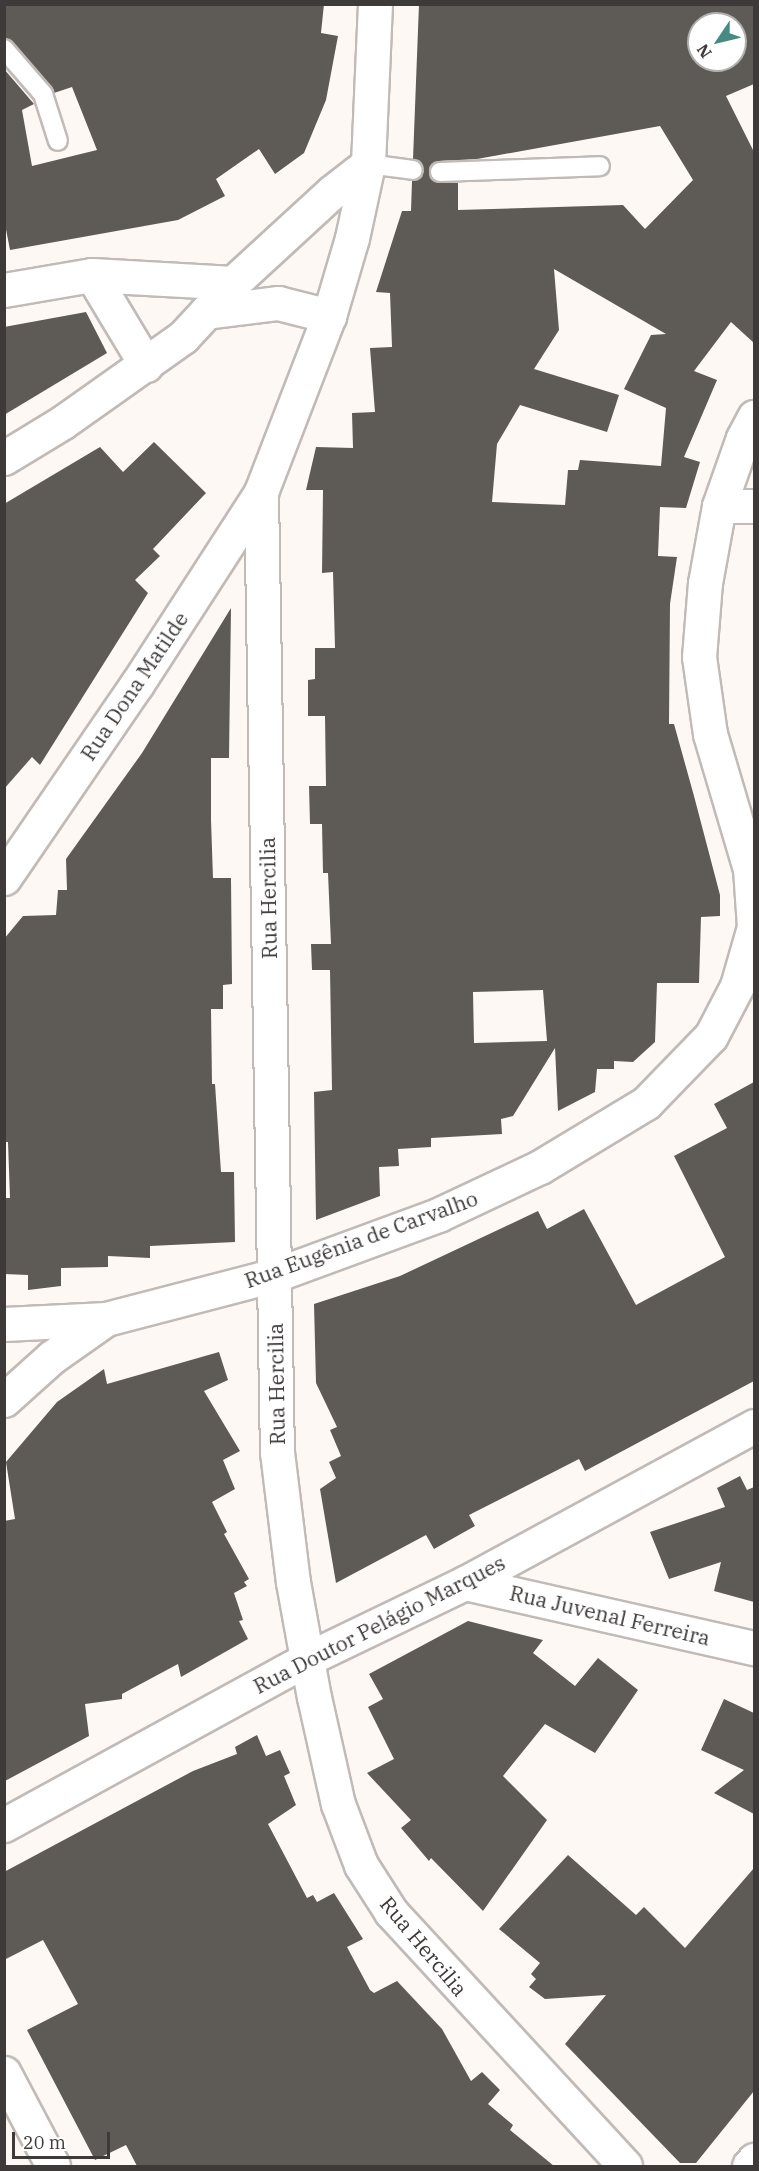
<!DOCTYPE html>
<meta charset="utf-8">
<style>
body{margin:0}
#map{position:relative;width:759px;height:2171px;overflow:hidden;background:#fef8f5;font-family:"IBM Plex Serif",serif}
div>[style]{position:absolute}
[style*='--x']{left:calc(var(--x)*1px);top:calc(var(--y)*1px);width:calc(var(--w)*1px);rotate:calc(var(--a)*1deg)}
.building>*{inset:0;background:#5e5a55}
.roads{filter:drop-shadow(2px 0 #c1bab7) drop-shadow(-2px 0 #c1bab7) drop-shadow(0 2px #c1bab7) drop-shadow(0 -2px #c1bab7)}
.service>*{height:18px;margin:-9px;padding:0 9px;transform-origin:9px;border-radius:9px;background:#fff}
.minor>*{height:33px;margin:-16.5px;padding:0 16.5px;transform-origin:16.5px;border-radius:16.5px;background:#fff}
.tertiary>*{height:33px;margin:-16.5px;padding:0 16.5px;transform-origin:16.5px;border-radius:16.5px;background:#fff}
span{translate:-50% -50%;white-space:nowrap;text-align:center;line-height:1.15;-webkit-text-stroke:6px #fff;paint-order:stroke}
.street-label{font-size:21px;color:#3d3a39}
.frame{position:absolute;inset:0;border:6px solid #3d3a39;pointer-events:none}
.north{position:absolute;left:687px;top:12px;width:60px;height:60px;box-sizing:border-box;background:#fff;border:2px solid #b1b0b0;border-radius:50%;rotate:235deg;font-size:16px;font-weight:700;line-height:24px;text-align:center;color:#3d3a39}
.north::after{content:'';display:block;margin:auto;width:21px;height:27px;background:#458b83;clip-path:polygon(50% 0,100% 100%,50% 72%,0 100%)}
.scale{position:absolute;left:12px;top:2132px;width:98px;height:27px;box-sizing:border-box;border:3px solid #3d3a39;border-top:0;padding-left:8px;font-size:18px;line-height:21px;white-space:nowrap;color:#3d3a39;-webkit-text-stroke:4px #fff;paint-order:stroke}
</style>
<div id="map">
<div class="building">
<i style="clip-path:polygon(4px 4px,324px 4px,321px 33px,338px 36px,326px 100px,304px 153px,275px 174px,259px 149px,216px 179px,225px 196px,178px 220px,10px 250px,4px 219px,4px 69px,34px 104px,22px 110px,32px 166px,97px 150px,72px 87px,54px 93px,4px 37px)"></i>
<i style="clip-path:polygon(evenodd,419px 4px,754px 4px,754px 84px,726px 96px,754px 152px,754px 343px,731px 322px,694px 371px,717px 380px,684px 457px,700px 462px,686px 508px,660px 507px,658px 556px,677px 557px,670px 604px,669px 724px,674px 724px,694px 796px,720px 895px,720px 916px,701px 917px,699px 983px,657px 983px,655px 1042px,633px 1062px,614px 1061px,614px 1069px,597px 1069px,595px 1092px,558px 1111px,555px 1048px,513px 1116px,501px 1119px,502px 1134px,431px 1138px,431px 1147px,398px 1149px,399px 1166px,379px 1167px,380px 1196px,316px 1220px,314px 1092px,332px 1090px,330px 970px,312px 970px,311px 944px,331px 944px,328px 873px,323px 873px,322px 824px,310px 824px,309px 786px,326px 786px,325px 716px,308px 716px,308px 680px,315px 679px,315px 648px,335px 648px,333px 572px,322px 573px,323px 490px,306px 490px,316px 447px,353px 448px,352px 413px,375px 412px,370px 348px,392px 347px,390px 293px,376px 292px,402px 211px,411px 211px,412px 181px,424px 172px,420px 162px,413px 159px,419px 4px,699px 24px,735px 24px,735px 60px,699px 60px,699px 24px,419px 4px,660px 126px,693px 180px,645px 229px,623px 205px,458px 210px,458px 183px,435px 182px,429px 173px,430px 166px,439px 161px,477px 159px,660px 126px,419px 4px,554px 269px,666px 334px,651px 335px,624px 389px,666px 408px,661px 466px,580px 460px,578px 470px,568px 470px,565px 505px,492px 502px,497px 444px,520px 405px,607px 432px,619px 395px,534px 369px,559px 330px,554px 269px,419px 4px,543px 990px,547px 1041px,474px 1043px,473px 992px,543px 990px)"></i>
<i style="clip-path:polygon(86px 312px,107px 353px,4px 415px,4px 327px)"></i>
<i style="clip-path:polygon(154px 442px,206px 493px,153px 549px,160px 556px,135px 580px,148px 593px,40px 765px,32px 757px,4px 789px,4px 504px,100px 447px,123px 472px)"></i>
<i style="clip-path:polygon(231px 608px,229px 758px,211px 758px,211px 820px,213px 878px,231px 878px,232px 984px,223px 985px,223px 1009px,211px 1009px,212px 1084px,215px 1084px,221px 1172px,234px 1172px,235px 1242px,150px 1246px,150px 1258px,108px 1256px,108px 1267px,61px 1268px,61px 1286px,28px 1290px,28px 1275px,4px 1274px,4px 1198px,10px 1198px,8px 1142px,4px 1142px,4px 939px,23px 916px,56px 915px,58px 890px,67px 890px,66px 859px,142px 753px)"></i>
<i style="clip-path:polygon(754px 1082px,754px 1381px,585px 1471px,579px 1459px,469px 1515px,475px 1526px,434px 1549px,426px 1535px,336px 1583px,320px 1489px,336px 1478px,329px 1462px,341px 1456px,330px 1430px,337px 1427px,316px 1383px,314px 1304px,400px 1276px,538px 1211px,547px 1229px,584px 1209px,636px 1305px,725px 1257px,674px 1156px,727px 1128px,714px 1104px)"></i>
<i style="clip-path:polygon(219px 1352px,228px 1380px,204px 1391px,240px 1451px,223px 1460px,235px 1489px,212px 1502px,227px 1532px,224px 1534px,249px 1579px,244px 1582px,247px 1586px,234px 1593px,243px 1620px,239px 1621px,248px 1639px,181px 1677px,178px 1664px,122px 1694px,122px 1699px,85px 1704px,89px 1736px,5px 1781px,4px 1521px,15px 1519px,6px 1462px,57px 1402px,104px 1369px,107px 1384px)"></i>
<i style="clip-path:polygon(740px 1476px,747px 1490px,754px 1487px,754px 1602px,714px 1591px,721px 1562px,669px 1579px,650px 1532px,725px 1507px,717px 1488px)"></i>
<i style="clip-path:polygon(468px 1621px,543px 1640px,533px 1653px,575px 1686px,598px 1658px,638px 1690px,595px 1753px,545px 1724px,503px 1776px,547px 1820px,483px 1911px,431px 1858px,429px 1861px,401px 1828px,411px 1820px,367px 1773px,394px 1759px,368px 1707px,383px 1699px,369px 1674px)"></i>
<i style="clip-path:polygon(724px 1699px,754px 1713px,754px 1814px,714px 1793px,744px 1770px,701px 1750px)"></i>
<i style="clip-path:polygon(257px 1735px,266px 1756px,280px 1750px,290px 1773px,284px 1776px,296px 1805px,268px 1824px,307px 1898px,313px 1895px,317px 1902px,334px 1893px,363px 1939px,347px 1947px,370px 1990px,374px 1993px,397px 1981px,442px 2029px,471px 2081px,482px 2072px,500px 2090px,488px 2104px,513px 2125px,510px 2130px,554px 2166px,137px 2166px,126px 2145px,95px 2160px,27px 2030px,78px 2004px,43px 1940px,4px 1960px,4px 1872px,193px 1771px,237px 1754px,235px 1747px)"></i>
<i style="clip-path:polygon(568px 1855px,636px 1915px,644px 1907px,685px 1948px,754px 1868px,754px 2091px,696px 2163px,680px 2163px,565px 2044px,606px 1995px,545px 1999px,529px 1987px,536px 1979px,531px 1974px,540px 1963px,499px 1929px)"></i>
</div>
<div class="roads">
<div class="service">
<i style="--x:4;--y:49;--w:60;--a:49.1"></i>
<i style="--x:43;--y:94;--w:49;--a:72.3"></i>
<i style="--x:368;--y:164;--w:45;--a:7.6"></i>
<i style="--x:440;--y:172;--w:160;--a:-2.1"></i>
</div>
<div class="minor">
<i style="--x:92;--y:275;--w:105;--a:59"></i>
<i style="--x:4;--y:290;--w:89;--a:-9.7"></i>
<i style="--x:92;--y:275;--w:141;--a:3.2"></i>
<i style="--x:206;--y:312;--w:73;--a:-7.1"></i>
<i style="--x:278;--y:303;--w:53;--a:14.3"></i>
<i style="--x:4;--y:458;--w:69;--a:-31.4"></i>
<i style="--x:63;--y:422;--w:147;--a:-35.3"></i>
<i style="--x:183;--y:337;--w:74;--a:-47.2"></i>
<i style="--x:233;--y:283;--w:134;--a:-42.6"></i>
<i style="--x:332;--y:192;--w:46;--a:-37.9"></i>
<i style="--x:261;--y:492;--w:960;--a:89.05"></i>
<i style="--x:277;--y:1452;--w:131;--a:83"></i>
<i style="--x:293;--y:1582;--w:117;--a:79.7"></i>
<i style="--x:314;--y:1697;--w:110;--a:77.4"></i>
<i style="--x:338;--y:1804;--w:65;--a:69.3"></i>
<i style="--x:361;--y:1865;--w:56;--a:57.4"></i>
<i style="--x:391;--y:1912;--w:345;--a:47.3"></i>
<i style="--x:719;--y:506;--w:35;--a:0"></i>
<i style="--x:4;--y:1324;--w:102;--a:-2.8"></i>
<i style="--x:106;--y:1319;--w:175;--a:-14.6"></i>
<i style="--x:275;--y:1275;--w:174;--a:-20.2"></i>
<i style="--x:438;--y:1215;--w:113;--a:-25.2"></i>
<i style="--x:540;--y:1167;--w:124;--a:-31.1"></i>
<i style="--x:646;--y:1103;--w:93;--a:-45.9"></i>
<i style="--x:711;--y:1036;--w:56;--a:-62.5"></i>
<i style="--x:737;--y:986;--w:61;--a:-73.9"></i>
<i style="--x:754;--y:927;--w:58;--a:-93.9"></i>
<i style="--x:750;--y:869;--w:141;--a:-106.5"></i>
<i style="--x:710;--y:734;--w:78;--a:-98.1"></i>
<i style="--x:699;--y:657;--w:74;--a:-85.4"></i>
<i style="--x:705;--y:583;--w:78;--a:-79.7"></i>
<i style="--x:719;--y:506;--w:72;--a:-70.6"></i>
<i style="--x:743;--y:438;--w:24;--a:-62"></i>
<i style="--x:4;--y:1400;--w:64;--a:-41.9"></i>
<i style="--x:52;--y:1357;--w:66;--a:-35.1"></i>
<i style="--x:465;--y:1583;--w:296;--a:12.7"></i>
<i style="--x:4;--y:1825;--w:345;--a:-28.7"></i>
<i style="--x:307;--y:1659;--w:175;--a:-25.7"></i>
<i style="--x:465;--y:1583;--w:329;--a:-28.5"></i>
<i style="--x:4;--y:2073;--w:105;--a:62.2"></i>
<i style="--x:749;--y:2166;--w:8;--a:-50"></i>
</div>
<div class="tertiary">
<i style="--x:4;--y:878;--w:235;--a:-55.6"></i>
<i style="--x:137;--y:684;--w:229;--a:-57.1"></i>
<i style="--x:261;--y:492;--w:189;--a:-68.9"></i>
<i style="--x:329;--y:316;--w:81;--a:-73.6"></i>
<i style="--x:352;--y:238;--w:76;--a:-77.8"></i>
<i style="--x:368;--y:164;--w:160;--a:-87.5"></i>
</div>
</div>
<div class="street-label">
<span style="left:134px;top:686px;rotate:-56deg">Rua Dona Matilde</span>
<span style="left:268px;top:898px;rotate:-91deg">Rua Hercilia</span>
<span style="left:361px;top:1239px;rotate:-20deg">Rua Eugênia de Carvalho</span>
<span style="left:276px;top:1384px;rotate:-91deg">Rua Hercilia</span>
<span style="left:610px;top:1615px;rotate:13deg">Rua Juvenal Ferreira</span>
<span style="left:379px;top:1624px;rotate:-27deg">Rua Doutor Pelágio Marques</span>
<span style="left:424px;top:1946px;rotate:50deg">Rua Hercilia</span>
</div>
<div class="frame"></div>
<div class="north">N</div>
<div class="scale">20 m</div>
</div>
